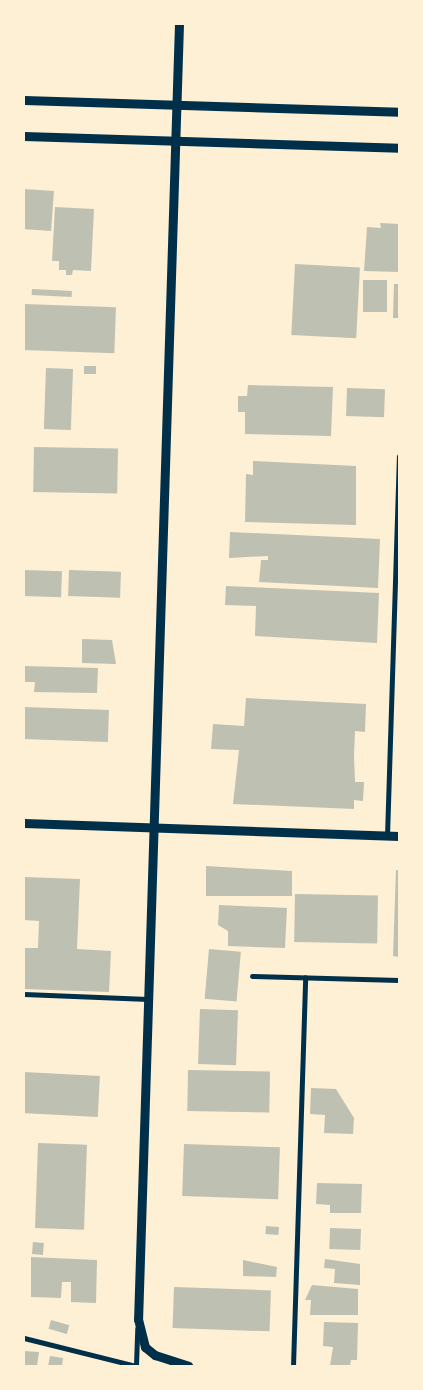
<!DOCTYPE html>
<style>
body{margin:0}
#map{position:relative;width:423px;height:1390px;overflow:hidden;background:#fdf0d5;font-family:Overpass,sans-serif}
div>[style]{position:absolute}
[style*='--x']{left:calc(var(--x)*1px);top:calc(var(--y)*1px);width:calc(var(--w)*1px);rotate:calc(var(--a)*1deg)}
.building>*{inset:0;background:#bec0b2;transform-origin:0 0}
.minor>*{height:5px;margin:-2.5px;padding:0 2.5px;transform-origin:2.5px;border-radius:2.5px;background:#003049}
.tertiary>*{height:9px;margin:-4.5px;padding:0 4.5px;transform-origin:4.5px;border-radius:4.5px;background:#003049}
span{translate:-50% -50%;white-space:nowrap;text-align:center;line-height:1.15;-webkit-text-stroke:5px #fdf0d5;paint-order:stroke}
.frame{position:absolute;inset:0;border:25px solid #fdf0d5;pointer-events:none}
</style>
<div id="map">
<div class="building">
<i style="left:24px;top:189px;width:30px;height:40px;rotate:4deg"></i>
<i style="clip-path:polygon(55px 207px,94px 209px,91px 271px,73px 270px,72px 275px,66px 275px,66px 270px,59px 270px,59px 261px,52px 261px)"></i>
<i style="clip-path:polygon(380px 223px,399px 224px,399px 272px,364px 271px,367px 227px,381px 228px)"></i>
<i style="left:295px;top:264px;width:65px;height:71px;rotate:3deg"></i>
<i style="left:363px;top:280px;width:24px;height:32px"></i>
<i style="clip-path:polygon(394px 284px,399px 284px,399px 318px,393px 318px)"></i>
<i style="left:32px;top:289px;width:40px;height:6px;rotate:3deg"></i>
<i style="left:24px;top:304px;width:92px;height:46px;rotate:2deg"></i>
<i style="left:84px;top:366px;width:12px;height:8px"></i>
<i style="left:46px;top:368px;width:27px;height:61px;rotate:2deg"></i>
<i style="clip-path:polygon(248px 385px,333px 387px,331px 436px,245px 434px,245px 412px,238px 412px,238px 396px,247px 396px)"></i>
<i style="left:347px;top:388px;width:38px;height:28px;rotate:2deg"></i>
<i style="left:34px;top:447px;width:84px;height:45px;rotate:1deg"></i>
<i style="clip-path:polygon(253px 461px,356px 466px,356px 525px,245px 522px,246px 474px,253px 475px)"></i>
<i style="clip-path:polygon(230px 532px,380px 539px,378px 588px,259px 582px,261px 560px,268px 560px,268px 556px,229px 558px)"></i>
<i style="left:24px;top:570px;width:38px;height:26px;rotate:2deg"></i>
<i style="left:69px;top:570px;width:52px;height:26px;rotate:2deg"></i>
<i style="clip-path:polygon(226px 586px,379px 593px,377px 643px,255px 636px,256px 606px,225px 605px)"></i>
<i style="clip-path:polygon(82px 639px,112px 640px,116px 664px,82px 663px)"></i>
<i style="clip-path:polygon(24px 666px,98px 668px,97px 693px,34px 692px,35px 682px,24px 682px)"></i>
<i style="clip-path:polygon(246px 698px,366px 704px,365px 732px,355px 731px,354px 755px,355px 782px,364px 782px,363px 801px,354px 800px,354px 809px,233px 804px,239px 750px,211px 749px,213px 724px,244px 726px)"></i>
<i style="left:24px;top:707px;width:85px;height:32px;rotate:2deg"></i>
<i style="clip-path:polygon(206px 866px,292px 871px,292px 896px,206px 896px)"></i>
<i style="clip-path:polygon(396px 870px,399px 870px,399px 957px,393px 956px)"></i>
<i style="clip-path:polygon(24px 877px,80px 879px,77px 949px,111px 951px,109px 992px,24px 989px,24px 948px,38px 948px,39px 921px,24px 920px)"></i>
<i style="left:295px;top:894px;width:83px;height:48px;rotate:1deg"></i>
<i style="clip-path:polygon(219px 905px,287px 908px,285px 948px,228px 946px,228px 931px,218px 925px)"></i>
<i style="left:209px;top:949px;width:32px;height:50px;rotate:5deg"></i>
<i style="left:200px;top:1009px;width:38px;height:55px;rotate:2deg"></i>
<i style="left:188px;top:1070px;width:82px;height:41px;rotate:1deg"></i>
<i style="left:24px;top:1072px;width:76px;height:41px;rotate:3deg"></i>
<i style="clip-path:polygon(311px 1088px,336px 1089px,354px 1118px,353px 1134px,324px 1133px,325px 1115px,310px 1114px)"></i>
<i style="left:38px;top:1143px;width:49px;height:85px;rotate:2deg"></i>
<i style="left:184px;top:1144px;width:96px;height:52px;rotate:2deg"></i>
<i style="clip-path:polygon(317px 1183px,362px 1184px,361px 1213px,330px 1213px,330px 1205px,316px 1204px)"></i>
<i style="left:266px;top:1226px;width:13px;height:8px;rotate:4deg"></i>
<i style="left:330px;top:1228px;width:31px;height:21px;rotate:2deg"></i>
<i style="left:33px;top:1242px;width:11px;height:12px;rotate:5deg"></i>
<i style="clip-path:polygon(31px 1257px,97px 1260px,96px 1303px,71px 1302px,71px 1282px,62px 1282px,61px 1298px,31px 1297px)"></i>
<i style="clip-path:polygon(325px 1259px,360px 1264px,360px 1285px,334px 1283px,335px 1269px,324px 1268px)"></i>
<i style="clip-path:polygon(243px 1260px,277px 1267px,276px 1277px,243px 1276px)"></i>
<i style="clip-path:polygon(312px 1285px,358px 1289px,358px 1315px,310px 1315px,311px 1300px,305px 1300px)"></i>
<i style="left:174px;top:1287px;width:97px;height:41px;rotate:2deg"></i>
<i style="left:51px;top:1320px;width:19px;height:9px;rotate:16deg"></i>
<i style="clip-path:polygon(324px 1322px,358px 1323px,357px 1360px,351px 1360px,350px 1366px,330px 1366px,333px 1347px,323px 1346px)"></i>
<i style="clip-path:polygon(24px 1351px,39px 1352px,37px 1366px,24px 1366px)"></i>
<i style="clip-path:polygon(50px 1356px,63px 1358px,62px 1366px,48px 1366px)"></i>
</div>
<div class="minor">
<i style="--x:387;--y:836;--w:380;--a:-88.2"></i>
<i style="--x:252;--y:976;--w:147;--a:1.6"></i>
<i style="--x:24;--y:994;--w:124;--a:2.3"></i>
<i style="--x:24;--y:1338;--w:115;--a:14"></i>
<i style="--x:136;--y:1365;--w:37;--a:-88"></i>
<i style="--x:293;--y:1366;--w:389;--a:-88.2"></i>
</div>
<div class="tertiary">
<i style="--x:179;--y:24;--w:1296;--a:91.81"></i>
<i style="--x:138;--y:1319;--w:29;--a:76"></i>
<i style="--x:145;--y:1347;--w:13;--a:39"></i>
<i style="--x:155;--y:1355;--w:35;--a:18"></i>
<i style="--x:24;--y:100;--w:375;--a:1.8"></i>
<i style="--x:24;--y:136;--w:375;--a:1.8"></i>
<i style="--x:24;--y:823;--w:375;--a:2"></i>
</div>
<div class="frame"></div>
</div>
